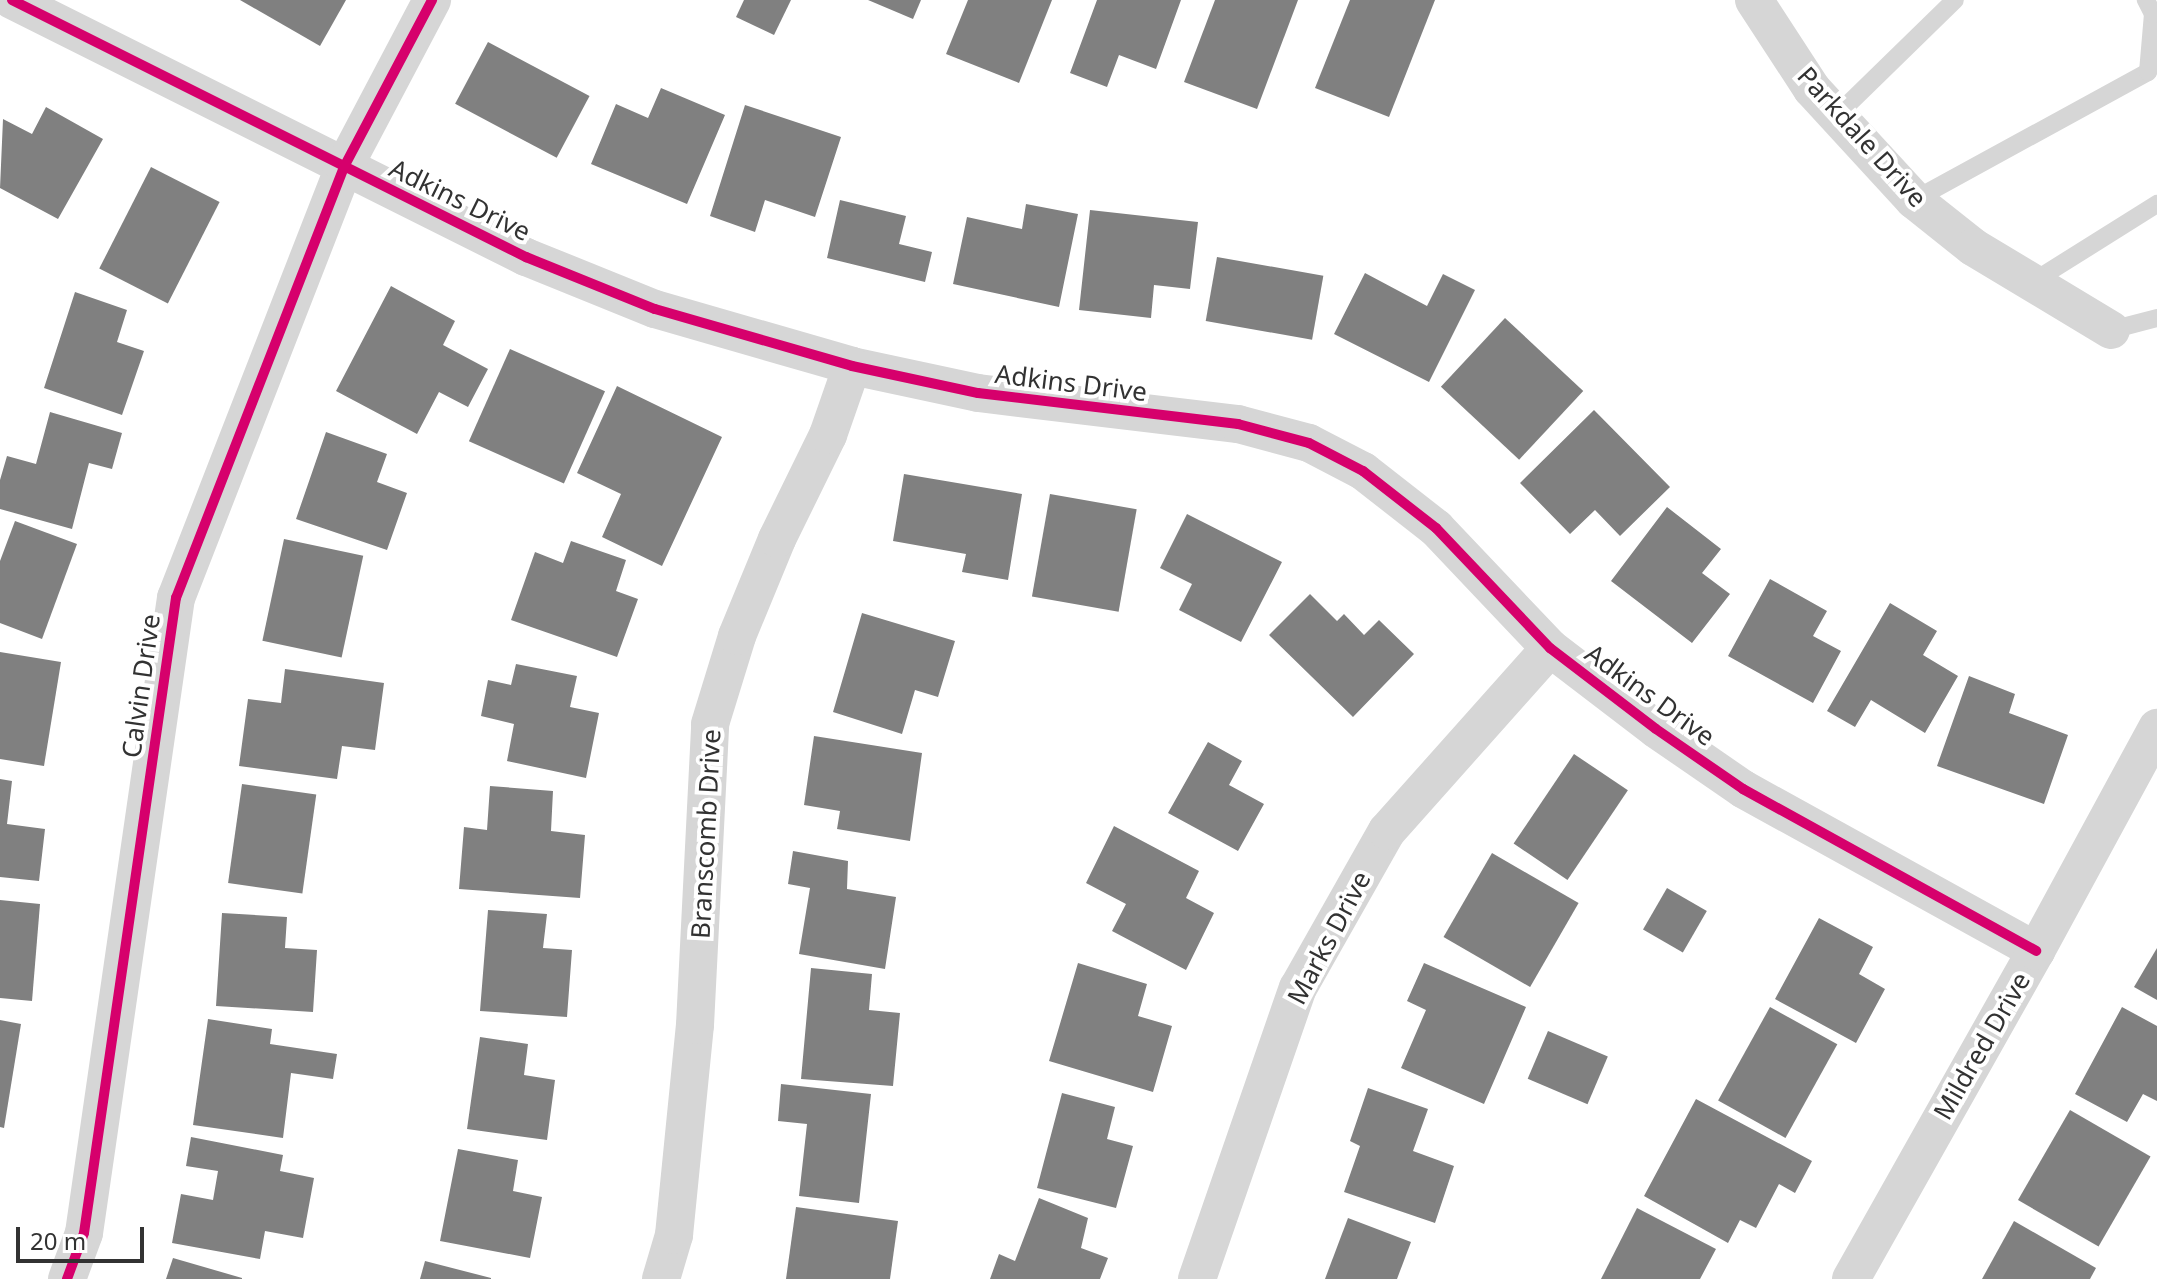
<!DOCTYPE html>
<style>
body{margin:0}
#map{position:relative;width:2157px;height:1279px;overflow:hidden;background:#fff;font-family:"Noto Sans",sans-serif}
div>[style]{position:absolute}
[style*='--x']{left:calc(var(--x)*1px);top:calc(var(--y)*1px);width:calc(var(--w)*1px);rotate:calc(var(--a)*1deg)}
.building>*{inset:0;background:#808080;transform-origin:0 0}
.service>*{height:18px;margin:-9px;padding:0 9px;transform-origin:9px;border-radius:9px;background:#d6d6d6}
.minor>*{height:38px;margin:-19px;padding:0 19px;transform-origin:19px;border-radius:19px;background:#d6d6d6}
.cycleway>*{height:10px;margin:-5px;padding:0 5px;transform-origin:5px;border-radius:5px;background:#d6006c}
span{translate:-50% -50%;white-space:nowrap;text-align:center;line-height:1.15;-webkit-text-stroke:8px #fff;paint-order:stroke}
.street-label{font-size:26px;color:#323232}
.scale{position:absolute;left:16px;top:1227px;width:128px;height:36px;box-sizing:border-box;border:4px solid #323232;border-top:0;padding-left:10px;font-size:24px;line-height:28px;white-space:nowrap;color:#323232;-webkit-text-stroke:6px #fff;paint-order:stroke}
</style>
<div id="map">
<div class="building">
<i style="clip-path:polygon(240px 0,346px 0,320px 46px)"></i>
<i style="clip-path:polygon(744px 0,791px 0,774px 35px,736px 17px)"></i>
<i style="clip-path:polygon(868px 0,921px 0,913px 19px)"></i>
<i style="clip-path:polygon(968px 0,1052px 0,1019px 83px,946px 54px)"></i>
<i style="clip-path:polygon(1097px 0,1181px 0,1156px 69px,1119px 55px,1107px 87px,1070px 73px)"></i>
<i style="clip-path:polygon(1215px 0,1298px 0,1257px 109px,1184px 82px)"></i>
<i style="clip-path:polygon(1350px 0,1435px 0,1389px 117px,1315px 88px)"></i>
<i style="left:488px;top:42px;width:115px;height:70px;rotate:28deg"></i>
<i style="clip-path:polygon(661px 88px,725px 115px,687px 204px,591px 164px,616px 104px,648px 118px)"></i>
<i style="clip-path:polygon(745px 105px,841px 137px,815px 217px,765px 200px,755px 232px,710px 216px)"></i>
<i style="clip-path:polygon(46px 107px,103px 139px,58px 219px,0 188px,3px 119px,32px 134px)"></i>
<i style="left:151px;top:167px;width:77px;height:114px;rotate:27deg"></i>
<i style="clip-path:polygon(840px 200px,906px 216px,899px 244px,932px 252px,925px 282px,827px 258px)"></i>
<i style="clip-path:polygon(1026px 204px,1078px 214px,1059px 307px,953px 284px,967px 217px,1022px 229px)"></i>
<i style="clip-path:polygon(1090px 210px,1198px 222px,1190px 289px,1154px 285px,1151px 318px,1079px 310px)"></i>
<i style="left:1217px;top:257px;width:108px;height:65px;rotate:10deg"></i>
<i style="clip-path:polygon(1365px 273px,1427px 306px,1443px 274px,1475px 290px,1429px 382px,1334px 334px)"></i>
<i style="clip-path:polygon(391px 286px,455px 321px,443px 345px,488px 369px,468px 407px,439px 392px,417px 434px,336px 391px)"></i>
<i style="clip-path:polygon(75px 292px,127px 310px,117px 342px,144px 351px,122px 415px,44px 388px)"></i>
<i style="left:1505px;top:318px;width:107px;height:94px;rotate:43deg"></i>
<i style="left:510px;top:349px;width:104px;height:101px;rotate:24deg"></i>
<i style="clip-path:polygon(617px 386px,722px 437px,662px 566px,602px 537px,621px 494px,577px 473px)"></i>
<i style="clip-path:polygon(1594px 410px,1670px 487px,1620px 536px,1595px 510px,1570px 534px,1520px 483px)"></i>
<i style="clip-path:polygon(50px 412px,122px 433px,112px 469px,89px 463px,72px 529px,0 509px,0 480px,7px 456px,36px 464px)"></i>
<i style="clip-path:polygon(326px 432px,387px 454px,377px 482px,407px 493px,387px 550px,296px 519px)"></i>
<i style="clip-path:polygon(904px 474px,1022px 494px,1008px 580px,962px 572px,966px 554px,893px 541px)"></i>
<i style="left:1050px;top:494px;width:88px;height:104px;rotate:10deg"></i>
<i style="clip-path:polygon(1667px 507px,1721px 549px,1702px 573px,1730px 594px,1692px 643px,1611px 581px)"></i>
<i style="clip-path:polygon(1187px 514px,1282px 562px,1241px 642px,1179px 610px,1192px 584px,1160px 568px)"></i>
<i style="clip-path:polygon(15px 521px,77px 544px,42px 639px,0 623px,0 561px)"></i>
<i style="left:284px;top:539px;width:81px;height:104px;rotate:12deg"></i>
<i style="clip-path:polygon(571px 541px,626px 560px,616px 591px,638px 599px,617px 657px,511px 620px,535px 552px,563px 563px)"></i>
<i style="clip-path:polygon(1770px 579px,1827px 611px,1813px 636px,1841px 651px,1813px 703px,1728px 656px)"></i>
<i style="clip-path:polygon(1310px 594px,1337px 621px,1344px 614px,1364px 635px,1379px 620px,1414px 654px,1353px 717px,1269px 635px)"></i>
<i style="clip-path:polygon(1890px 603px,1937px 631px,1923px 655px,1958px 676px,1925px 733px,1871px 700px,1855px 727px,1827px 711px)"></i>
<i style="clip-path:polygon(862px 613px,955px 641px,938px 697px,915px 690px,902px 734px,833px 712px)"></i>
<i style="clip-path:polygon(0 652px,61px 662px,44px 766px,0 759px)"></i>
<i style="clip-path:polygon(516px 664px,577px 676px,570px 707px,599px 713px,586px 778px,507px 761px,514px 724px,481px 716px,488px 680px,511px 685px)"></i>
<i style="clip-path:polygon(285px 669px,384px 683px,375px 750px,342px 746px,337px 779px,239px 766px,248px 699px,281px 703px)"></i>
<i style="clip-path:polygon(1969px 676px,2015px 694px,2009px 713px,2068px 735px,2044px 804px,1937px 766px)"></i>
<i style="clip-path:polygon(814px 736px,922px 753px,910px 841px,837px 829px,840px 811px,804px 805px)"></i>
<i style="clip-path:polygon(1208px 742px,1242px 761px,1229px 785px,1264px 804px,1238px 851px,1168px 813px)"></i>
<i style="left:1574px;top:754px;width:65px;height:108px;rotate:34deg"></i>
<i style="clip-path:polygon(0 779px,12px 781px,7px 824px,45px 829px,39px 881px,0 877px)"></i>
<i style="left:242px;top:784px;width:75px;height:100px;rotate:8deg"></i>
<i style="clip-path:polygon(490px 786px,553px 791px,551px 831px,585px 835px,580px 898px,459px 889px,464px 827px,487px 830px)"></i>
<i style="clip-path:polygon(1114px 826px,1199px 871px,1186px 898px,1214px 913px,1186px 970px,1112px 931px,1126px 904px,1086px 883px)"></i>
<i style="clip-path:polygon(793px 851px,848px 861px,847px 889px,896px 897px,885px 969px,799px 954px,810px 888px,788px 884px)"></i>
<i style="left:1492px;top:853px;width:100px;height:97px;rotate:30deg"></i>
<i style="left:1667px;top:888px;width:46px;height:48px;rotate:30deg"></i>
<i style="clip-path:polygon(0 900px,40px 904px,32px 1001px,0 998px)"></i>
<i style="clip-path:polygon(488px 910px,547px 914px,543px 948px,572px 950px,567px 1017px,480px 1011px)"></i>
<i style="clip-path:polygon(222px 913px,287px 917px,285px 948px,317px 950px,313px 1012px,216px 1006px)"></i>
<i style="clip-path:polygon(1819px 918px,1873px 947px,1859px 974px,1885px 989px,1856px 1043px,1775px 999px)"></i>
<i style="clip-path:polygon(2157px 948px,2157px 1000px,2134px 987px)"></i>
<i style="clip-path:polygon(1078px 963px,1147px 984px,1138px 1016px,1172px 1026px,1153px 1092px,1049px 1061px)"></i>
<i style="clip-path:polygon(1424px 963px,1526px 1007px,1484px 1104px,1401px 1068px,1426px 1010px,1407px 1001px)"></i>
<i style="clip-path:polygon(811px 968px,872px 974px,869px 1010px,900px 1013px,893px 1086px,801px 1079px)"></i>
<i style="left:1770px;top:1007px;width:77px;height:107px;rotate:29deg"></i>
<i style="clip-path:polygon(2122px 1007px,2157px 1026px,2157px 1101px,2143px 1094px,2127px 1122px,2075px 1094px)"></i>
<i style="clip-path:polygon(208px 1019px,272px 1029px,270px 1044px,337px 1054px,333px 1079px,291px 1073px,283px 1138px,193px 1125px)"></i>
<i style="clip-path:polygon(0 1020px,21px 1024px,4px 1128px,0 1127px)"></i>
<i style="left:1548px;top:1031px;width:65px;height:52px;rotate:23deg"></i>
<i style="clip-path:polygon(480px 1037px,528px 1044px,524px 1075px,555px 1080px,547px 1140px,467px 1129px)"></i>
<i style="clip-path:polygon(781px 1084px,871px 1094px,859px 1203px,799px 1196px,807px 1124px,778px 1121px)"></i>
<i style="clip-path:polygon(1368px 1088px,1428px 1109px,1413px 1151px,1454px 1166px,1435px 1223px,1344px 1192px,1360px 1146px,1350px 1141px)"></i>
<i style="clip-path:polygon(1062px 1093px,1115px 1107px,1107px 1139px,1133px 1146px,1116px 1208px,1037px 1188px)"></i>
<i style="clip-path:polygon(1696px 1099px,1812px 1161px,1795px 1193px,1779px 1184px,1756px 1228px,1740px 1220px,1728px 1243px,1644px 1196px)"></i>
<i style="left:2070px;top:1110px;width:93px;height:104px;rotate:30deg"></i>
<i style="clip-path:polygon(191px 1137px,283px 1155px,280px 1171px,314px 1178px,303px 1238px,265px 1231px,260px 1259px,172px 1243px,181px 1194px,213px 1200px,218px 1171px,186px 1166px)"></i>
<i style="clip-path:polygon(458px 1149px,518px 1160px,513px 1191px,542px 1197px,530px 1258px,440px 1241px)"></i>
<i style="clip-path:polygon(1039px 1198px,1088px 1218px,1081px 1248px,1108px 1258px,1100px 1279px,990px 1279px,999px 1254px,1015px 1261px)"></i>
<i style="clip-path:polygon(796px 1207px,898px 1221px,890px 1279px,786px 1279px)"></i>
<i style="clip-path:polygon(1637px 1208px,1716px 1249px,1700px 1279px,1601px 1279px)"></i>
<i style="clip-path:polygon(1348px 1218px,1411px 1242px,1397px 1279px,1325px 1279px)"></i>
<i style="clip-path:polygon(2014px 1221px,2096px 1268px,2090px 1279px,1982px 1279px)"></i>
<i style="clip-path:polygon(173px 1258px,242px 1278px,242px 1279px,166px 1279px)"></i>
<i style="clip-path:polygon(425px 1261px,491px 1278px,491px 1279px,420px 1279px)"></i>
</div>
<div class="service">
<i style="--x:1836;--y:116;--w:166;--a:-44.3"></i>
<i style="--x:1914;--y:200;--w:267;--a:-28.7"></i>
<i style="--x:2148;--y:72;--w:58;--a:-85.1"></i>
<i style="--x:2153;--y:14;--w:16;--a:-117"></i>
<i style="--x:2031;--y:283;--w:149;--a:-32.1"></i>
<i style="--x:2111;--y:330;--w:48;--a:-14.6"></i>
</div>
<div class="minor">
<i style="--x:12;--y:0;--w:575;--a:26.57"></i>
<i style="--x:526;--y:257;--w:139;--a:22"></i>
<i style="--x:655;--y:309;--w:205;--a:16.1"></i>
<i style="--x:852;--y:366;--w:129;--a:12.1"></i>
<i style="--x:978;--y:393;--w:262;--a:6.8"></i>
<i style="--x:1238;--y:424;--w:73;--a:15"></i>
<i style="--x:1309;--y:443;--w:61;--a:27.4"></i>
<i style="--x:1363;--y:471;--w:93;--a:38"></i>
<i style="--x:1436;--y:528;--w:166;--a:46.5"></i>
<i style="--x:1550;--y:648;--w:133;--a:37.4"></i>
<i style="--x:1656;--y:729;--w:106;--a:34.6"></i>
<i style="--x:1743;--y:789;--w:335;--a:28.9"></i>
<i style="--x:1754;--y:0;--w:106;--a:56.9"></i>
<i style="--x:1812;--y:89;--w:151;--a:47.4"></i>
<i style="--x:1914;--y:200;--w:75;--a:38.5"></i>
<i style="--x:1973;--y:247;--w:161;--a:31"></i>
<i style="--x:67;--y:1279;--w:49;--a:-69.7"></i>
<i style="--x:84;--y:1233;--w:642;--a:-81.76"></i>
<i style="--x:176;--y:598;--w:463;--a:-68.7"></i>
<i style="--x:344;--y:167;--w:189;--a:-62.2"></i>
<i style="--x:661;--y:1279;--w:46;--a:-73.5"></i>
<i style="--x:674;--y:1235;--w:211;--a:-84.3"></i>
<i style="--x:695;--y:1025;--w:301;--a:-87.1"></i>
<i style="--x:710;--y:724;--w:92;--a:-72.9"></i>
<i style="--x:737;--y:636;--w:105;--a:-67.6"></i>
<i style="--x:777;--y:539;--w:116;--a:-63.9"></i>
<i style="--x:828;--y:435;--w:73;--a:-70.8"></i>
<i style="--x:1197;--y:1279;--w:308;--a:-70.9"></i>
<i style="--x:1298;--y:988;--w:180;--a:-60.5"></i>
<i style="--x:1387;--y:831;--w:245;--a:-48.3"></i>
<i style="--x:1851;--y:1279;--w:377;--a:-60.6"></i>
<i style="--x:2036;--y:951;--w:254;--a:-61.5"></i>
</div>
<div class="cycleway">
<i style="--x:12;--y:0;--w:575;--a:26.57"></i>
<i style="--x:526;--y:257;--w:139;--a:22"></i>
<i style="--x:655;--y:309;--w:205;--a:16.1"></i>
<i style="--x:852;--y:366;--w:129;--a:12.1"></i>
<i style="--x:978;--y:393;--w:262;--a:6.8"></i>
<i style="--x:1238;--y:424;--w:73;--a:15"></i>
<i style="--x:1309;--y:443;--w:61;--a:27.4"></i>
<i style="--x:1363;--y:471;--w:93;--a:38"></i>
<i style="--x:1436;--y:528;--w:166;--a:46.5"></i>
<i style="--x:1550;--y:648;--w:133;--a:37.4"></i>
<i style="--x:1656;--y:729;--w:106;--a:34.6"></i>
<i style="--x:1743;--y:789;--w:335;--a:28.9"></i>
<i style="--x:67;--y:1279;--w:49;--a:-69.7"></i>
<i style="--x:84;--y:1233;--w:642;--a:-81.76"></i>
<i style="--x:176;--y:598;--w:463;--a:-68.7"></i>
<i style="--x:344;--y:167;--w:189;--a:-62.2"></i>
</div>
<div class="street-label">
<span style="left:1862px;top:137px;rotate:48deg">Parkdale Drive</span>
<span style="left:460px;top:200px;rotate:26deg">Adkins Drive</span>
<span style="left:1071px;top:383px;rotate:7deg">Adkins Drive</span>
<span style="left:141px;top:686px;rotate:-82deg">Calvin Drive</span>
<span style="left:1650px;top:695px;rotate:36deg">Adkins Drive</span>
<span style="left:706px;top:834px;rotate:-87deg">Branscomb Drive</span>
<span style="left:1329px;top:938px;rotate:-62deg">Marks Drive</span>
<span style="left:1982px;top:1046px;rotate:-60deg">Mildred Drive</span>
</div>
<div class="scale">20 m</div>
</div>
